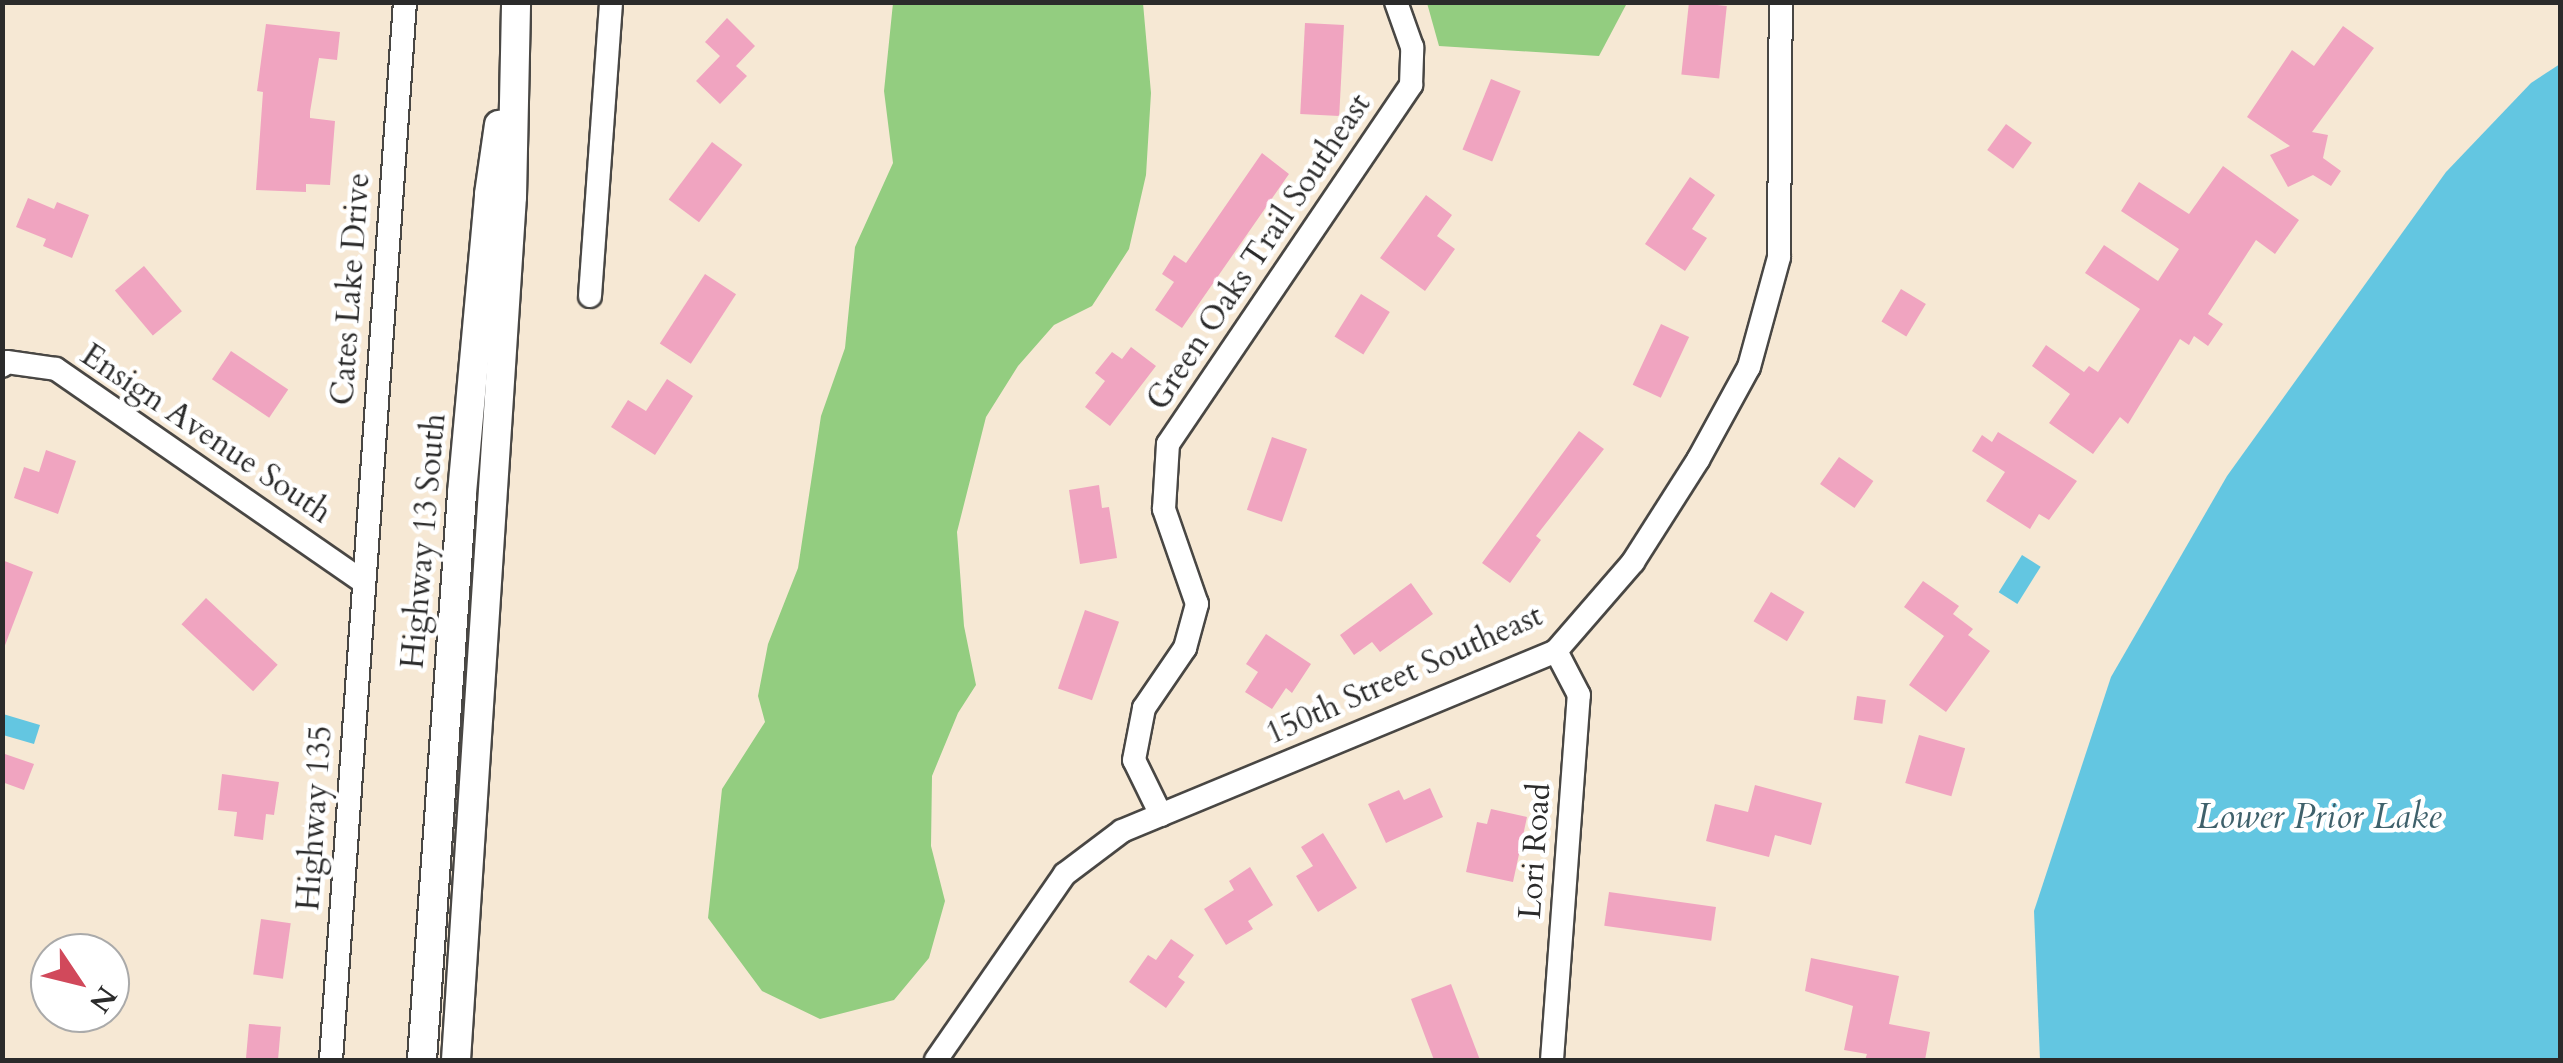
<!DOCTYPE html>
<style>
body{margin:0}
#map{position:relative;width:2563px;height:1063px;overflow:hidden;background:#f6e8d4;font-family:Cardo,serif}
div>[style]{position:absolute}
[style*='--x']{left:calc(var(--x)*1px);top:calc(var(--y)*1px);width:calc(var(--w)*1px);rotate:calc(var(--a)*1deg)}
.green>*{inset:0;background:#93cd80}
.water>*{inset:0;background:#63c6e1;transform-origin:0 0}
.building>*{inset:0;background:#f0a4c0;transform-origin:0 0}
.roads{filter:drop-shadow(2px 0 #494744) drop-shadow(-2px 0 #494744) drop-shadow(0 2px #494744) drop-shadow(0 -2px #494744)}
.minor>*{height:22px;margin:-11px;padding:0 11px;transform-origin:11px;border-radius:11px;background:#fff}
.major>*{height:28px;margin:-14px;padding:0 14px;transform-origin:14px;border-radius:14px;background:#fff}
span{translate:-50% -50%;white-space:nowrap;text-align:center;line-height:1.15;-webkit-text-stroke:9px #fff;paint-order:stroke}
.street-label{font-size:32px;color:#2b2b2b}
.water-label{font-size:35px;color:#3f616b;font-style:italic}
.frame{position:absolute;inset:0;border:5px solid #2b2b2b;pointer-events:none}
.north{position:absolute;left:30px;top:933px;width:100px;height:100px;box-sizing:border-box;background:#fff;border:2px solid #aaa;border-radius:50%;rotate:125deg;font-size:28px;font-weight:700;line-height:40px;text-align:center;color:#2b2b2b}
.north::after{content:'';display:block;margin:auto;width:35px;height:45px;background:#d1495b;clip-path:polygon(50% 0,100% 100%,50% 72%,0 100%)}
</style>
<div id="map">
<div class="green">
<i style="clip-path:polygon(893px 3px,1143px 3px,1151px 93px,1146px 175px,1129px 249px,1092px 306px,1054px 325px,1018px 366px,986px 417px,957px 532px,964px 626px,976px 685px,958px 713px,932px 776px,931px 846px,945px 901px,929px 958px,894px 1000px,820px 1019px,762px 991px,708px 918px,722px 789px,765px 722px,758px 696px,768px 644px,798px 568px,821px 416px,845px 348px,855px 247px,893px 163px,884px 91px)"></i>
<i style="clip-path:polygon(1427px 3px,1627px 3px,1599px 56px,1439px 46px)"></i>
</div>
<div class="water">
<i style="clip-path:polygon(2560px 64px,2560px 1060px,2040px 1060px,2034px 911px,2111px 677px,2227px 476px,2446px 172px,2531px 83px)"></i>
<i style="left:2022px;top:555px;width:22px;height:44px;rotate:32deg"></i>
<i style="clip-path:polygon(3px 714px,40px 725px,34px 744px,3px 735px)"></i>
</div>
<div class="building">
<i style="left:1689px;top:2px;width:38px;height:73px;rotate:6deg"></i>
<i style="clip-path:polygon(727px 18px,755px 46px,736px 66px,747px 76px,720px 104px,696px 81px,720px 56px,705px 42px)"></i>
<i style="left:1305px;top:23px;width:39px;height:91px;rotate:3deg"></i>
<i style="clip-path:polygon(266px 24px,340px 32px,337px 60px,319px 58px,310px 112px,310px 118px,335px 121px,330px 185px,306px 184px,306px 192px,256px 190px,263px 92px,257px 91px)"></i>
<i style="clip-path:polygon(2343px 26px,2374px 48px,2312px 132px,2328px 135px,2323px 158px,2341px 171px,2331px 186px,2313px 175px,2288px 187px,2270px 155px,2290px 146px,2247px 117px,2292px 50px,2314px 66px)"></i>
<i style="left:1491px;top:79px;width:32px;height:76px;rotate:22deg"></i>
<i style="left:2006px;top:124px;width:32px;height:32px;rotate:36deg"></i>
<i style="left:712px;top:142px;width:38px;height:72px;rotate:37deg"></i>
<i style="clip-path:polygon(1262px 153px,1289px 174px,1182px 328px,1155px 310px,1174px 282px,1162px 274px,1174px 255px,1186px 263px)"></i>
<i style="clip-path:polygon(2223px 166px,2299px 220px,2275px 254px,2256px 240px,2208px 314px,2223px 324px,2208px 346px,2194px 336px,2189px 345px,2180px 339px,2128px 424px,2120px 417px,2093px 454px,2049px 423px,2070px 394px,2032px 366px,2046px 345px,2084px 372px,2089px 366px,2098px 372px,2140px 309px,2085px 273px,2104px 245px,2158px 281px,2179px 249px,2121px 211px,2139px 182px,2189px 214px)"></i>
<i style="clip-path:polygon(1690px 177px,1715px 195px,1692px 229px,1707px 238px,1685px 271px,1645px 244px)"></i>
<i style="clip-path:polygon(1426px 195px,1452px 215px,1437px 236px,1455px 249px,1425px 291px,1380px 258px)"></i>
<i style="clip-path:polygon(28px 198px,54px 209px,57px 202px,89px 215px,72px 258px,43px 246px,46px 239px,16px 227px)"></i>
<i style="left:144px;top:266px;width:59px;height:38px;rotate:50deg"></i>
<i style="left:705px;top:274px;width:37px;height:83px;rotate:33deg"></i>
<i style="left:1901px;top:289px;width:29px;height:38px;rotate:31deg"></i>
<i style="left:1361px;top:294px;width:34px;height:50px;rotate:32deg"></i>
<i style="left:1661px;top:324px;width:31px;height:67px;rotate:25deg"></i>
<i style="clip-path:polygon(1131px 347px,1156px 366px,1110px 426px,1085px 407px,1105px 381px,1095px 373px,1112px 352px,1122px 359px)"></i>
<i style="left:231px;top:351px;width:69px;height:34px;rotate:34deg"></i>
<i style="clip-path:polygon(667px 379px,693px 396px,655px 455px,611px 427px,628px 400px,646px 411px)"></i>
<i style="clip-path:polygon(1579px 431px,1604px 449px,1536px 536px,1541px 540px,1510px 583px,1482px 563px)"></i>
<i style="clip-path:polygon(1998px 432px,2077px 481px,2049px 520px,2039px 514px,2030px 529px,1986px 501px,2005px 472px,1972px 451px,1982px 435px,1992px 442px)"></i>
<i style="left:1272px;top:437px;width:37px;height:77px;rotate:19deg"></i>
<i style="clip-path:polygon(46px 450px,76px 461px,58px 514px,14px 498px,24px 467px,39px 472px)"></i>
<i style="left:1839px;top:457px;width:42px;height:33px;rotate:35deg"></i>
<i style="clip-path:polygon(1099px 485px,1102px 508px,1109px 507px,1117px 558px,1080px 564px,1069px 490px)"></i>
<i style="clip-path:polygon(2px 560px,33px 572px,4px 648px,2px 648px)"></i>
<i style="clip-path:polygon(1923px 581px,1959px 606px,1953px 614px,1973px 629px,1968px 635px,1990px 651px,1946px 712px,1909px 685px,1944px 636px,1904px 607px)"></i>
<i style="clip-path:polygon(1411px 583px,1433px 614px,1380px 652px,1372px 642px,1354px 655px,1340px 635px)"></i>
<i style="left:1771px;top:592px;width:39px;height:34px;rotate:31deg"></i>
<i style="left:206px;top:598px;width:98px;height:36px;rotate:43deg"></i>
<i style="left:1085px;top:610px;width:36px;height:83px;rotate:19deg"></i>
<i style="clip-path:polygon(1266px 634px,1311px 664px,1292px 693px,1286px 688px,1272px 709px,1245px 692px,1258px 672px,1246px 664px)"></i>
<i style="left:1857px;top:696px;width:29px;height:24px;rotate:8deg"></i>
<i style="left:1919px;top:735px;width:48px;height:50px;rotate:16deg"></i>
<i style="clip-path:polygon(2px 753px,34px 764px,24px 790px,2px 782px)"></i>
<i style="clip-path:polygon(222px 774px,279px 782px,274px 815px,266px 814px,263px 840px,234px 836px,237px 812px,218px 810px)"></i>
<i style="clip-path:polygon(1755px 785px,1822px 803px,1811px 845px,1775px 835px,1769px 857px,1706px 841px,1715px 804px,1748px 812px)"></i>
<i style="clip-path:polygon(1430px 788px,1443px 817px,1386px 843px,1368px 804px,1399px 790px,1404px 800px)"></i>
<i style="clip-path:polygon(1491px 809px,1527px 817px,1513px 882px,1466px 872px,1477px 822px,1487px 824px)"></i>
<i style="clip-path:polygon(1323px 833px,1357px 888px,1318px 912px,1296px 876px,1313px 866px,1301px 847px)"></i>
<i style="clip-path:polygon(1250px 867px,1273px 905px,1248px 921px,1253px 929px,1226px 945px,1204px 909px,1234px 890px,1229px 881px)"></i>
<i style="left:1609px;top:892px;width:108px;height:34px;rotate:8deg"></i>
<i style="left:261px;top:919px;width:30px;height:56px;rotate:8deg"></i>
<i style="clip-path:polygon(1171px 939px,1194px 955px,1178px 977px,1185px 982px,1166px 1008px,1129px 982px,1148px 955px,1156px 960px)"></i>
<i style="clip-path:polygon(1811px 958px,1899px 976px,1889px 1024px,1930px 1032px,1925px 1060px,1865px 1060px,1867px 1054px,1844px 1050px,1853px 1006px,1805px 991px)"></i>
<i style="clip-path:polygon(1451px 984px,1480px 1060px,1434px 1060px,1411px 999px)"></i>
<i style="left:249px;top:1024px;width:32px;height:36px;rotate:5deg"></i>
</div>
<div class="roads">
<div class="minor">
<i style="--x:590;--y:296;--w:295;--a:-85.9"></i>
<i style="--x:2;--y:366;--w:6;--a:-39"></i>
<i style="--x:7;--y:362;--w:49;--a:8.1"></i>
<i style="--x:56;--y:369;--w:371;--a:34.7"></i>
<i style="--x:1161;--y:815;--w:61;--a:-116.1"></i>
<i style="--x:1134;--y:760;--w:53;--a:-79.1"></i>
<i style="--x:1144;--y:708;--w:73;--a:-55.7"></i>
<i style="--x:1185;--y:648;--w:46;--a:-74.7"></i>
<i style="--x:1197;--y:604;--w:101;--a:-109.2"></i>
<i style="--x:1164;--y:509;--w:65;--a:-86.5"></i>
<i style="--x:1168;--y:444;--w:434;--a:-55.9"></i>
<i style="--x:1411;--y:85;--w:38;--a:-88"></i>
<i style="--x:1412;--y:47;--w:48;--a:-109.6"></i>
<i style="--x:331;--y:1060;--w:1061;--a:-86"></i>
<i style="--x:936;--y:1060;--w:226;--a:-55.3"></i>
<i style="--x:1065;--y:874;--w:71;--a:-37"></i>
<i style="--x:1122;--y:831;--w:470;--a:-22.5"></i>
<i style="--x:1556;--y:651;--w:118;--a:-49.1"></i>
<i style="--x:1633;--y:562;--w:121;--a:-57.5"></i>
<i style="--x:1698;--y:460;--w:106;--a:-61.3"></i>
<i style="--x:1749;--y:367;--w:114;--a:-74.7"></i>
<i style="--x:1779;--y:257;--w:255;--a:-89.6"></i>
<i style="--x:1552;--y:1060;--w:366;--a:-85.8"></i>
<i style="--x:1579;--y:695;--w:50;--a:-117.6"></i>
</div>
<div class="major">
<i style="--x:422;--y:1060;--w:568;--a:-85.96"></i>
<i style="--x:462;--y:493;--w:300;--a:-84.8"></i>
<i style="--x:489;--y:194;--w:70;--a:-81.8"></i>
<i style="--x:456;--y:1060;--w:865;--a:-86.29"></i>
<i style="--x:512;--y:197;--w:195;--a:-88.8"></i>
</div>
</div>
<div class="street-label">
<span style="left:1259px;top:252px;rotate:-56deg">Green Oaks Trail Southeast</span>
<span style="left:351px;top:289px;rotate:-86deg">Cates Lake Drive</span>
<span style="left:206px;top:434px;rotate:34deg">Ensign Avenue South</span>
<span style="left:424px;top:541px;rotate:-85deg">Highway 13 South</span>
<span style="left:1404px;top:675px;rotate:-24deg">150th Street Southeast</span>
<span style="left:315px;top:818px;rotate:-86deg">Highway 135</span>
<span style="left:1535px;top:851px;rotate:-86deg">Lori Road</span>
</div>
<div class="water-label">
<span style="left:2319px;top:817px">Lower Prior Lake</span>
</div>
<div class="frame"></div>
<div class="north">N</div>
</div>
